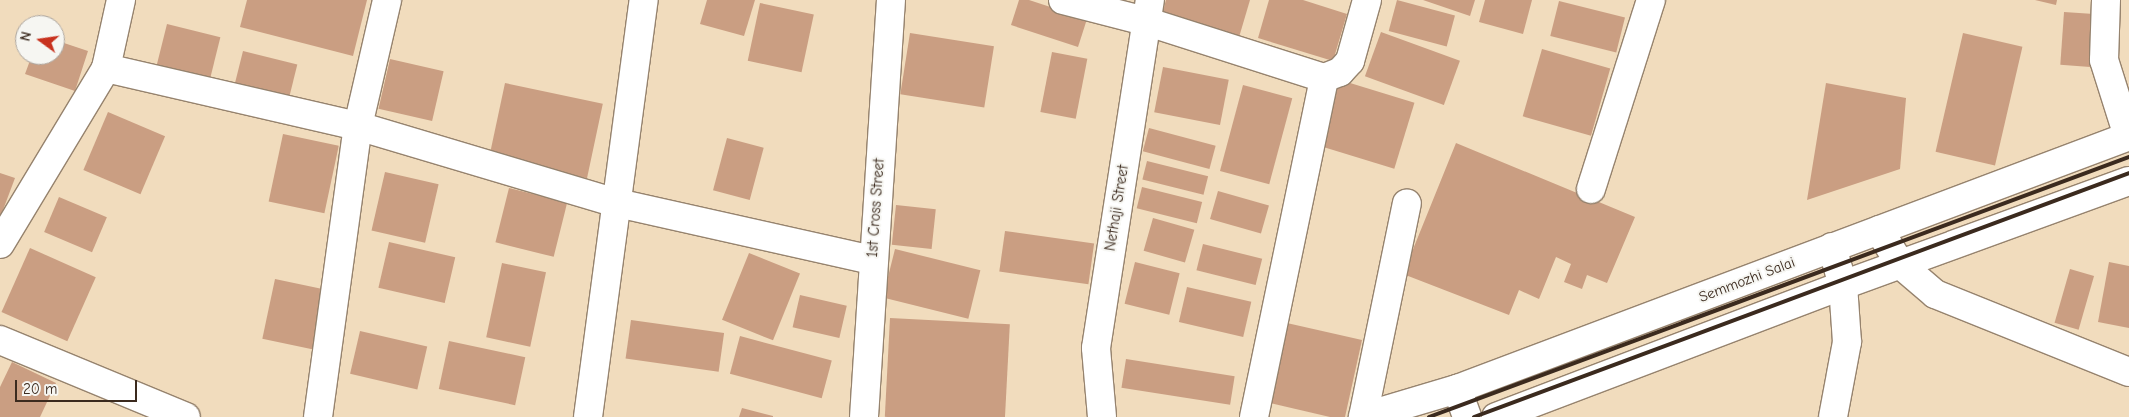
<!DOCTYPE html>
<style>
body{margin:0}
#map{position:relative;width:2129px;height:417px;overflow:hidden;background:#f1dcbd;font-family:"Comic Neue",sans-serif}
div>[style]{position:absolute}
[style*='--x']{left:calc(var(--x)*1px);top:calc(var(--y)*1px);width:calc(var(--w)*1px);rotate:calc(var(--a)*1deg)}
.building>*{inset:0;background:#ca9e82;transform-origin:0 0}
.roads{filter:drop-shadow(1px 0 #96836e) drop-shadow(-1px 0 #96836e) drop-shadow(0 1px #96836e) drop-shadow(0 -1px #96836e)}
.street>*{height:28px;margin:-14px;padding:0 14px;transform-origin:14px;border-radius:14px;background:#fff}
.primary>*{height:28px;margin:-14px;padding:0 14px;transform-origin:14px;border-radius:14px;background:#fff}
.rail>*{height:4px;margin:-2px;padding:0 2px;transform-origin:2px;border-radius:2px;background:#3b2a1e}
span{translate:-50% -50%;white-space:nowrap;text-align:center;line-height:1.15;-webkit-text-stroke:4px #f6f6f2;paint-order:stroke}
.street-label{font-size:15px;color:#3b2a1e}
.north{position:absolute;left:15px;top:15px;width:50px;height:50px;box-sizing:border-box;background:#f6f6f2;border:1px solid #aba49d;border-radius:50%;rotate:284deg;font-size:14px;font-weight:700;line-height:20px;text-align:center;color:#3b2a1e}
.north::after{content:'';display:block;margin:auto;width:18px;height:22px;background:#c8321e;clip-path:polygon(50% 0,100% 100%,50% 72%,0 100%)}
.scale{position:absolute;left:15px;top:380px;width:122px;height:22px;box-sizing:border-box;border:2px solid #3b2a1e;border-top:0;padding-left:6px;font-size:15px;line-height:18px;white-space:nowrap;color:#3b2a1e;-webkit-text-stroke:4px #f6f6f2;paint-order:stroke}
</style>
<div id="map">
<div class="building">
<i style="clip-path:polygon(247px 0,367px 0,353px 56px,240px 27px)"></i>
<i style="clip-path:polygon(707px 0,755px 0,744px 36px,700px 24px)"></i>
<i style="clip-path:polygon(1019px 0,1029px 0,1087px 19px,1078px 47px,1011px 25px)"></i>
<i style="clip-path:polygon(1166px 0,1250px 0,1237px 44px,1160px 21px)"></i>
<i style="clip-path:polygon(1269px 0,1303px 0,1347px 14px,1333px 61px,1258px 38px)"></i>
<i style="left:1397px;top:0;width:60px;height:32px;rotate:15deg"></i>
<i style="clip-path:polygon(1423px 0,1475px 0,1470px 16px)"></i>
<i style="clip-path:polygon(1485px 0,1532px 0,1523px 34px,1479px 22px)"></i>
<i style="clip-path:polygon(2035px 0,2057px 0,2056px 5px)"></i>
<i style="left:1559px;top:1px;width:68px;height:36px;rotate:14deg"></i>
<i style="left:760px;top:3px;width:55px;height:59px;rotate:12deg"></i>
<i style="left:2064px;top:12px;width:30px;height:53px;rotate:4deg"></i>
<i style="left:167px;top:24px;width:55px;height:48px;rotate:14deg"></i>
<i style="left:1381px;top:32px;width:84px;height:47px;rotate:20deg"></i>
<i style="left:910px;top:33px;width:85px;height:62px;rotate:9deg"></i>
<i style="left:1963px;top:33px;width:61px;height:122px;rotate:13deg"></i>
<i style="clip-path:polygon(55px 40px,88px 51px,75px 91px,25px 74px,32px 55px,55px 55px)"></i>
<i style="left:1542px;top:49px;width:71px;height:70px;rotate:16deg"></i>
<i style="left:243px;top:51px;width:56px;height:33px;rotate:14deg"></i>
<i style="left:1052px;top:52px;width:36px;height:61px;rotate:11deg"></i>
<i style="left:390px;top:59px;width:55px;height:51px;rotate:13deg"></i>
<i style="left:1163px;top:67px;width:67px;height:46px;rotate:11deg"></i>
<i style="left:1337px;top:79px;width:81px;height:69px;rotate:17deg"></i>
<i style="left:505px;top:83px;width:100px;height:76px;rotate:12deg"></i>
<i style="clip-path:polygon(1826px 83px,1906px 98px,1900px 169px,1807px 200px)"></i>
<i style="left:1243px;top:85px;width:51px;height:89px;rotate:15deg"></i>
<i style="left:108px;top:112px;width:62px;height:63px;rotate:23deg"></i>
<i style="left:1149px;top:128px;width:69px;height:24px;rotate:15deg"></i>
<i style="left:283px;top:134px;width:57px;height:69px;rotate:12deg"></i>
<i style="left:727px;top:138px;width:38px;height:54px;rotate:15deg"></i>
<i style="clip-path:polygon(1456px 143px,1635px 217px,1607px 283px,1587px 275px,1582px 289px,1564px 282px,1571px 264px,1556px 257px,1539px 299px,1519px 290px,1509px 315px,1403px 274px)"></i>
<i style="left:1147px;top:161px;width:63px;height:19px;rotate:14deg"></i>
<i style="left:385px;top:172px;width:55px;height:60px;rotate:13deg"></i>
<i style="clip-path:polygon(0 173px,15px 178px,0 218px)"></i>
<i style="left:1142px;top:187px;width:62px;height:22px;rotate:14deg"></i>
<i style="left:509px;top:188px;width:60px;height:56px;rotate:14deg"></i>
<i style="left:1218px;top:191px;width:53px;height:29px;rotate:16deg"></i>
<i style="left:59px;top:197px;width:52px;height:38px;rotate:23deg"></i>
<i style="left:896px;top:205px;width:40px;height:40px;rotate:6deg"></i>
<i style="left:1153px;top:218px;width:43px;height:34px;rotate:16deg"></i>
<i style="left:1005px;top:231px;width:90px;height:41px;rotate:8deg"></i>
<i style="left:389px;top:242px;width:68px;height:47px;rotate:13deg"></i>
<i style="left:1203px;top:244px;width:61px;height:27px;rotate:14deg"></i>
<i style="left:30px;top:248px;width:72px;height:70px;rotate:24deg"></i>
<i style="left:895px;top:249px;width:88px;height:50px;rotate:14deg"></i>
<i style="left:749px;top:253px;width:55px;height:72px;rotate:22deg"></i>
<i style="left:1135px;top:262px;width:46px;height:43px;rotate:14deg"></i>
<i style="clip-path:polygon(2109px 262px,2129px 266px,2129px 328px,2098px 322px)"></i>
<i style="left:502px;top:263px;width:45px;height:76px;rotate:12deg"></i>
<i style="left:2070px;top:269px;width:25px;height:56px;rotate:16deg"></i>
<i style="left:275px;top:279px;width:51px;height:61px;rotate:12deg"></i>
<i style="left:1187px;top:287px;width:66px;height:36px;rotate:13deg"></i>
<i style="left:800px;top:295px;width:48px;height:33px;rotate:13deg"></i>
<i style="left:890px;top:318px;width:120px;height:99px;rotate:3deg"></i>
<i style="left:631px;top:320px;width:94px;height:39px;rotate:8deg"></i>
<i style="clip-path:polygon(1278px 321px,1362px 340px,1345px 417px,1330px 417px,1261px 401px)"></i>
<i style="left:360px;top:331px;width:69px;height:44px;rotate:13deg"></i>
<i style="left:740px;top:336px;width:95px;height:39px;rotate:15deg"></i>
<i style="left:449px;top:341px;width:78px;height:49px;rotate:12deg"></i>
<i style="left:1126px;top:359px;width:110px;height:29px;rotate:9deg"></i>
<i style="clip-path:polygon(12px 362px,56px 383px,40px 417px,0 417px,0 387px)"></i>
<i style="clip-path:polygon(742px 408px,773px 416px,773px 417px,739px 417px)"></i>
</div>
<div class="roads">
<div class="street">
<i style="--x:1063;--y:0;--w:85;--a:14.4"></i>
<i style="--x:1145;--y:21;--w:188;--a:17.7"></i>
<i style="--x:2106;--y:0;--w:60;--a:91.9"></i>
<i style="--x:2104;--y:60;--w:80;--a:72.5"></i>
<i style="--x:106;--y:68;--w:70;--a:-77.6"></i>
<i style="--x:1591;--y:189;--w:198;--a:-72.4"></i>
<i style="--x:1879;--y:230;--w:40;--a:58"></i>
<i style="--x:1900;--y:264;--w:46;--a:40.6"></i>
<i style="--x:1935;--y:294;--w:209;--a:21.9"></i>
<i style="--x:0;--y:244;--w:205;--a:-58.9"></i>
<i style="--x:106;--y:68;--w:259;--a:13"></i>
<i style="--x:358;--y:126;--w:270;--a:16.6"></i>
<i style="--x:617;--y:203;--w:261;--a:12.6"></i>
<i style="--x:1832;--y:247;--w:40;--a:74"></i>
<i style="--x:1843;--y:285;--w:57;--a:86"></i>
<i style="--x:1847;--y:342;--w:76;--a:100.6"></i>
<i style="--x:0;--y:340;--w:201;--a:22.5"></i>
<i style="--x:1457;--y:389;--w:30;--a:70"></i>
<i style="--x:318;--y:417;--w:294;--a:-82.2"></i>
<i style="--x:358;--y:126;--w:129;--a:-77"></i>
<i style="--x:588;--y:417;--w:421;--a:-82.4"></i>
<i style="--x:864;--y:417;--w:418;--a:-86.3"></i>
<i style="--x:1102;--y:417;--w:69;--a:-95"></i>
<i style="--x:1096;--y:348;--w:352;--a:-81.2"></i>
<i style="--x:1254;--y:417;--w:346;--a:-78.3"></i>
<i style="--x:1324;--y:78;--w:17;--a:-21"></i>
<i style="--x:1340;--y:72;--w:15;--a:-48"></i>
<i style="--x:1350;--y:61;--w:63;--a:-74.4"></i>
<i style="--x:1363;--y:417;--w:218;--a:-78.4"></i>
</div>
<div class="primary">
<i style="--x:1363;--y:417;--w:98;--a:-16.6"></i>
<i style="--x:1457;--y:389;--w:718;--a:-20.63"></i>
<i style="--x:1496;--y:417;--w:371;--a:-20.8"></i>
<i style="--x:1843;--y:285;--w:304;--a:-20"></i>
</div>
</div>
<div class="rail">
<i style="--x:1429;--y:417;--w:747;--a:-20.38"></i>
<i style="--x:1474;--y:417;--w:699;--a:-20.43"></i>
</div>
<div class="street-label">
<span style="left:876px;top:208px;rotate:-86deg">1st Cross Street</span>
<span style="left:1117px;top:208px;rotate:-81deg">Nethaji Street</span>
<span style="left:1747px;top:280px;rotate:-21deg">Semmozhi Salai</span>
</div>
<div class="north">N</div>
<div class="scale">20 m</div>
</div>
